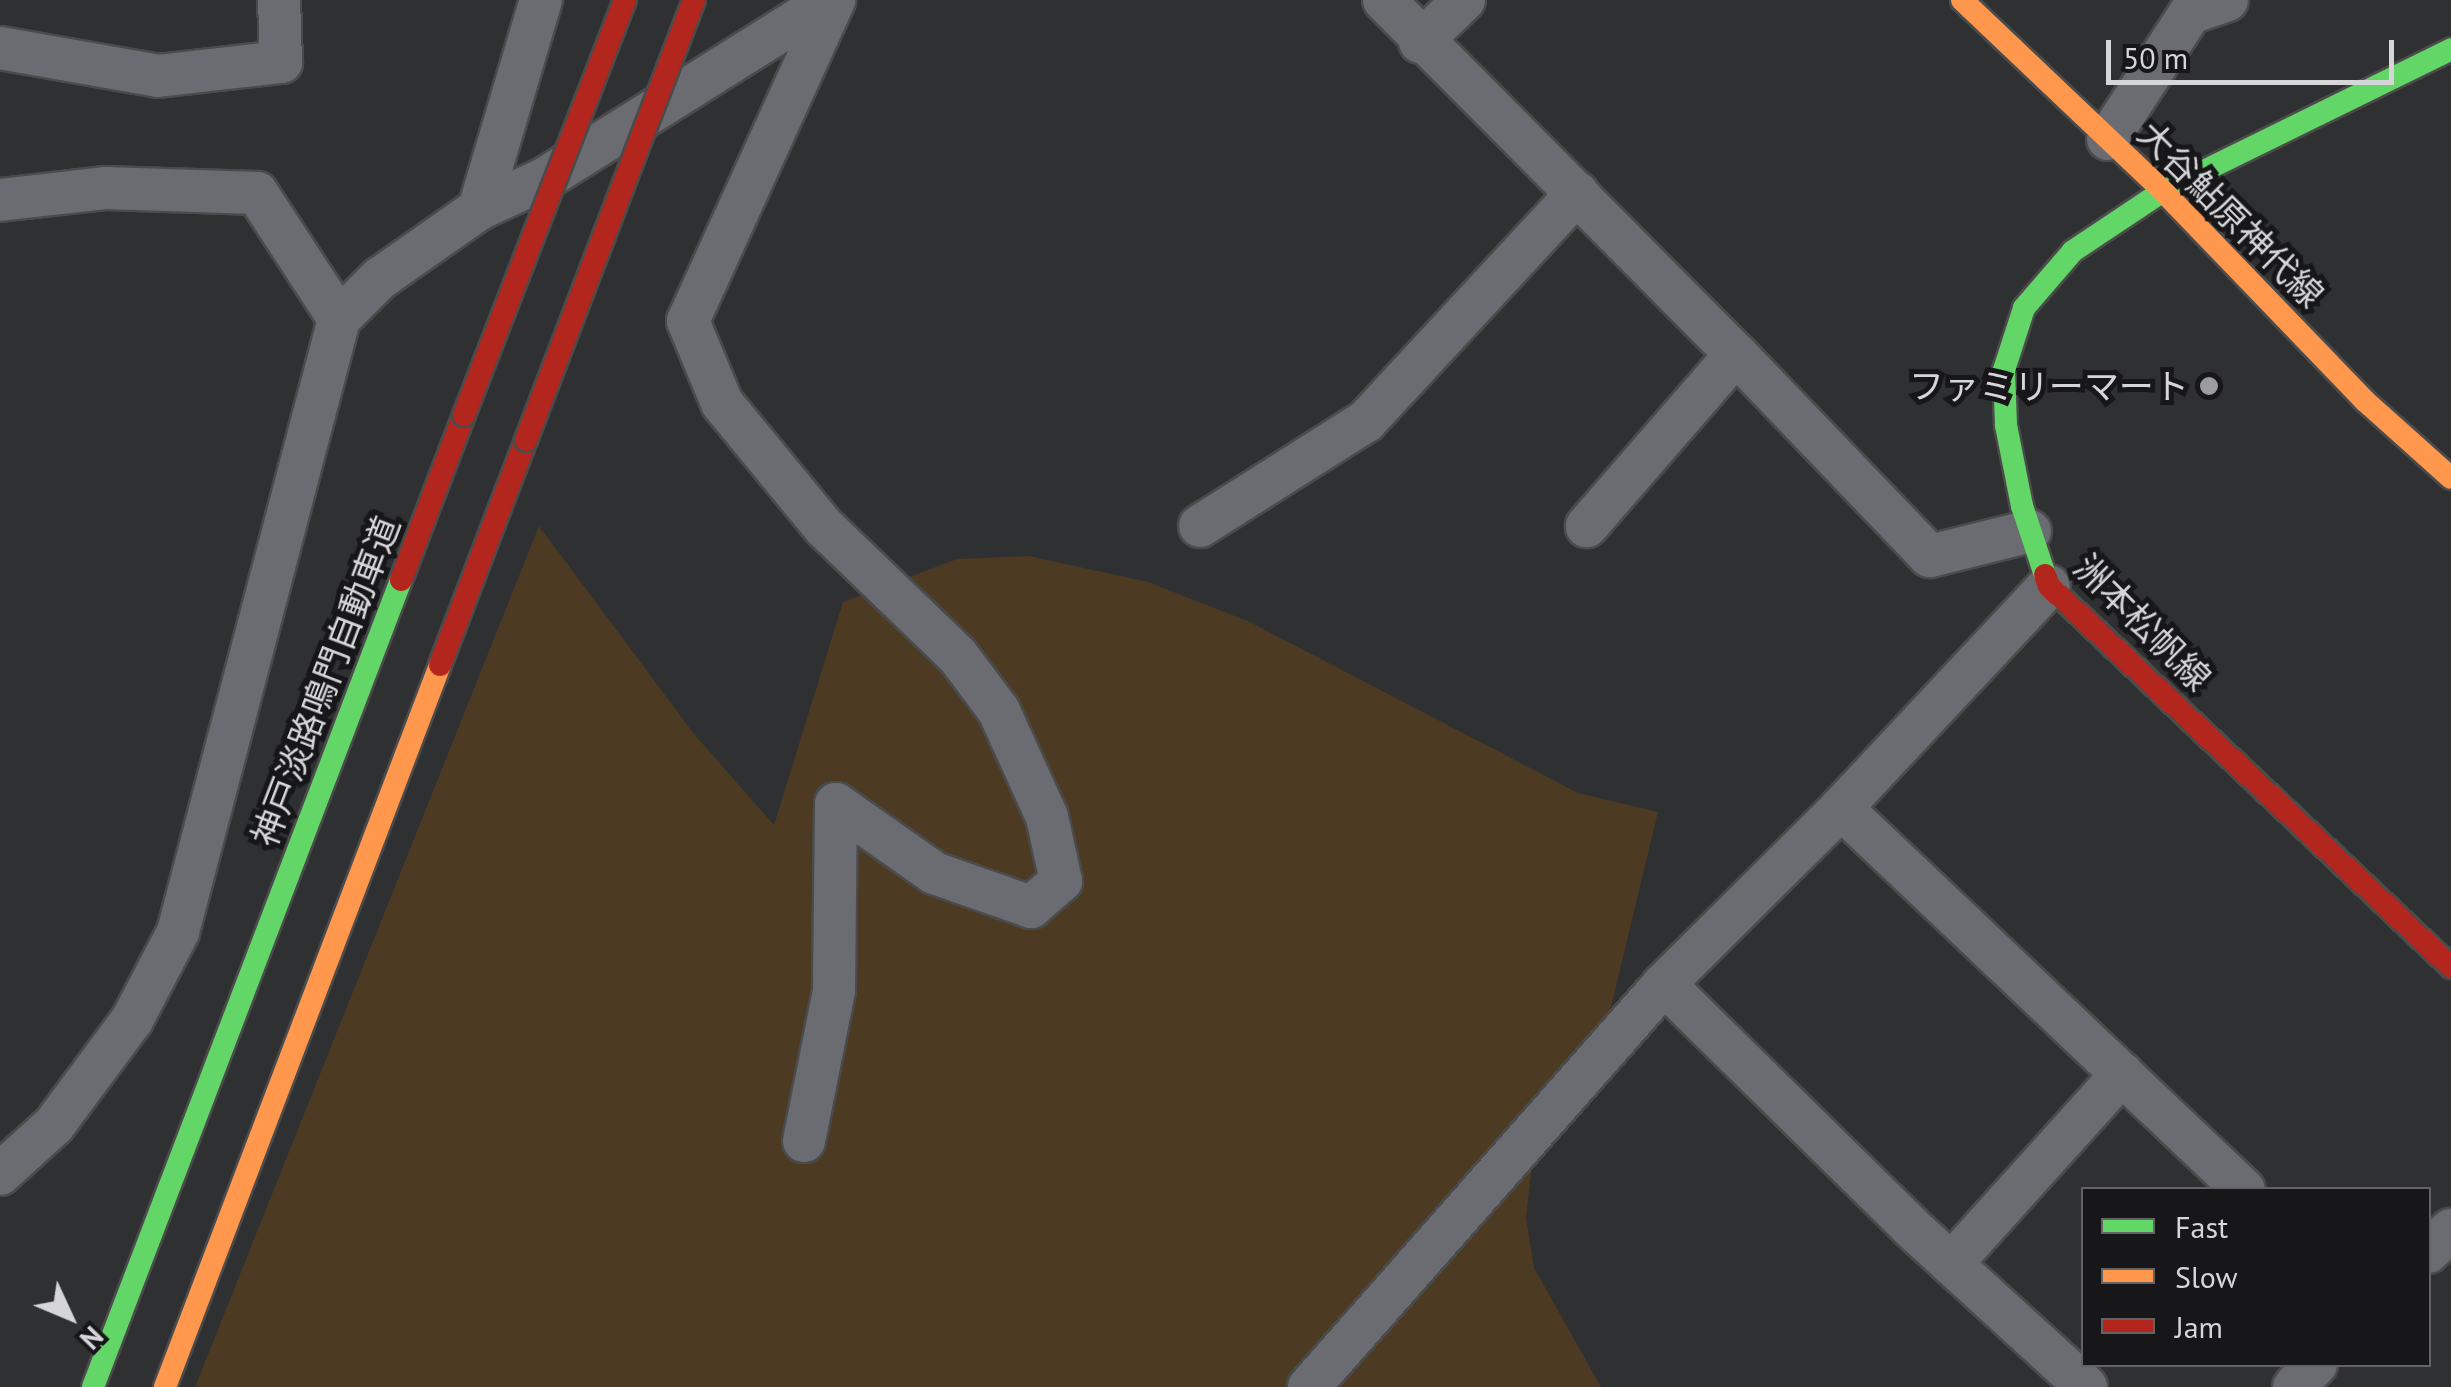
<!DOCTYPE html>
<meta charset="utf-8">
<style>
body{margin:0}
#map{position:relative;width:2451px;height:1387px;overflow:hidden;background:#2f3032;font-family:"PT Sans","Noto Sans JP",sans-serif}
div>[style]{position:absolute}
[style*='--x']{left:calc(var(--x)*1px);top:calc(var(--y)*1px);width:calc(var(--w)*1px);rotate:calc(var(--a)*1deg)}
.green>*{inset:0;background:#4d3a23}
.roads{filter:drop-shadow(2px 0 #4b4b4c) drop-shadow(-2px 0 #4b4b4c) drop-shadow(0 2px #4b4b4c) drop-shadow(0 -2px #4b4b4c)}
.street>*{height:42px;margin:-21px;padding:0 21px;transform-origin:21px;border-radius:21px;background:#6a6c71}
.fast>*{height:22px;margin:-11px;padding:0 11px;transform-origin:11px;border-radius:11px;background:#63d668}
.slow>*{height:22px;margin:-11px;padding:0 11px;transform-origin:11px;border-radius:11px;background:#ff974d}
.jam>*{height:22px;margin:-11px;padding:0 11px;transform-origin:11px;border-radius:11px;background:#b3261e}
.bridges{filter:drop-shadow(2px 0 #4b4b4c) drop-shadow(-2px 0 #4b4b4c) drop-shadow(0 2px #4b4b4c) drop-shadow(0 -2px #4b4b4c)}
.jam-bridge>*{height:22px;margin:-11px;padding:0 11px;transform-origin:11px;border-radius:11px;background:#b3261e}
.dots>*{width:28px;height:28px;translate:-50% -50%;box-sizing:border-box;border:5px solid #171719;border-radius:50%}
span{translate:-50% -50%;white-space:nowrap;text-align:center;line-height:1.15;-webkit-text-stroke:10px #171719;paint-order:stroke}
.street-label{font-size:35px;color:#d6d6d8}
.poi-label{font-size:35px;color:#d6d6d8}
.right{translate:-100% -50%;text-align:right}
.legend{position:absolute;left:2081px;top:1187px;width:350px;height:180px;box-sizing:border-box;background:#171719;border:2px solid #636365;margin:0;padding:12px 18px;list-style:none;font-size:30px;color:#d6d6d8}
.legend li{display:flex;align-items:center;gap:20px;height:50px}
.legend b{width:50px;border:2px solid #636365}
.north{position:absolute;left:20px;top:1267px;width:100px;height:100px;-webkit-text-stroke:8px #171719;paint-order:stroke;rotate:134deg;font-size:28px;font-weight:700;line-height:40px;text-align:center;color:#d6d6d8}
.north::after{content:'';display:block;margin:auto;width:35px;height:45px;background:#d6d6d8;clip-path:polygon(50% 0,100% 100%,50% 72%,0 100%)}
.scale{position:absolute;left:2106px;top:40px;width:288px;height:45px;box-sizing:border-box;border:5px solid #d6d6d8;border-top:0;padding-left:12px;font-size:30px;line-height:35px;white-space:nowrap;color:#d6d6d8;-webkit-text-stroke:8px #171719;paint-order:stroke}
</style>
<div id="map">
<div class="green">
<i style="clip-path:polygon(539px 526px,694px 734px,774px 825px,843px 602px,957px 559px,1029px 556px,1148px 582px,1250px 622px,1578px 793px,1658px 812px,1596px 1069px,1561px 1107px,1532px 1166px,1526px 1217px,1534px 1268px,1601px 1387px,195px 1387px)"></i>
</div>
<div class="roads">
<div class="street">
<i style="--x:1384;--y:0;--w:499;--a:45.2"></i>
<i style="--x:1736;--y:354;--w:228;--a:130.9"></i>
<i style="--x:1420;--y:42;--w:61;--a:-43.7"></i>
<i style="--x:0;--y:48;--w:160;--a:10"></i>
<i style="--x:158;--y:76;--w:124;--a:-6.5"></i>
<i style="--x:281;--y:62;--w:62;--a:-91.8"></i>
<i style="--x:2108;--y:139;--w:150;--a:-56.9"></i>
<i style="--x:2190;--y:13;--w:39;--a:-19"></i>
<i style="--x:0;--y:200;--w:107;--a:-6.5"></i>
<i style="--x:106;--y:188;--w:151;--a:1.9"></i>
<i style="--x:257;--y:193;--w:150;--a:56.9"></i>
<i style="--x:479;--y:209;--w:218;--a:-73.5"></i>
<i style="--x:1736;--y:354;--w:280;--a:46.2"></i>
<i style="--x:1930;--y:556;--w:103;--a:-14"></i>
<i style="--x:1200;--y:526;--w:196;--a:-32.3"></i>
<i style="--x:1366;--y:421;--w:311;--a:-47.2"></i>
<i style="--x:1841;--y:808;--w:555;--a:43.47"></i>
<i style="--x:1664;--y:984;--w:346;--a:44.5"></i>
<i style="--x:1911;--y:1227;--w:237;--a:42.4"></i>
<i style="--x:804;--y:1141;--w:153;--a:-78.7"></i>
<i style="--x:834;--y:991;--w:187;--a:-89.4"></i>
<i style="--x:836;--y:804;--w:120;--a:35.1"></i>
<i style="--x:934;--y:873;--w:103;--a:19.3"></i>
<i style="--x:1031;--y:907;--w:40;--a:-41"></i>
<i style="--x:1061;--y:881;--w:66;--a:-102.3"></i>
<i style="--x:1047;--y:817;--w:116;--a:-114.4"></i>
<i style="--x:999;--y:711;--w:69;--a:-126.7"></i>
<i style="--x:958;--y:656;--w:187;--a:-136.1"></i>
<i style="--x:823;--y:526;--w:159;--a:-129.4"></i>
<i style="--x:722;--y:403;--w:89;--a:-112.5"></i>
<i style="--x:688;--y:321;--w:353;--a:-65.5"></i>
<i style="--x:0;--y:1174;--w:73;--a:-42.2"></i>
<i style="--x:54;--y:1125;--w:131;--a:-53.4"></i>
<i style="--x:132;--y:1020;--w:99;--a:-62.4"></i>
<i style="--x:178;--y:932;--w:634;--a:-75.28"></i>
<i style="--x:339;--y:319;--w:57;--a:-45"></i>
<i style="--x:379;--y:279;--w:122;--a:-35"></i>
<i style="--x:479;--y:209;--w:74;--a:-24.8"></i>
<i style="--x:546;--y:178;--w:335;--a:-32.1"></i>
<i style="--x:2428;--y:1252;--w:32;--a:-44"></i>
<i style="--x:1951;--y:1264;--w:256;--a:-48"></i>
<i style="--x:1309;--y:1387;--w:537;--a:-48.62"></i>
<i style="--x:1664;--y:984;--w:250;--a:-44.8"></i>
<i style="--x:1841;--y:808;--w:304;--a:-46.9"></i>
<i style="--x:2294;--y:1387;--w:32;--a:-46"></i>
</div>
<div class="fast">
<i style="--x:2045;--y:575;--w:73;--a:-108.4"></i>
<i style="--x:2022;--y:506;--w:83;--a:-101.2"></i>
<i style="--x:2006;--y:425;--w:55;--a:-92.1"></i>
<i style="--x:2004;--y:370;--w:65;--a:-72.1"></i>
<i style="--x:2024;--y:308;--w:75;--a:-49.3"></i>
<i style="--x:2073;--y:251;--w:108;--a:-33.7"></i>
<i style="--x:2163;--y:191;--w:321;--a:-26.2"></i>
<i style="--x:93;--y:1387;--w:864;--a:-69.11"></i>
</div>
<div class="slow">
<i style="--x:1962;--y:0;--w:277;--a:43.5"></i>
<i style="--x:2163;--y:191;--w:291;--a:46.1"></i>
<i style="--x:2365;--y:401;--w:115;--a:41.8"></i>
<i style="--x:165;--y:1387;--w:773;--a:-69.15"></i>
</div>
<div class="jam">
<i style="--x:2045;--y:575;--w:12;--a:70"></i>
<i style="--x:2049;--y:586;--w:554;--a:43.46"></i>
<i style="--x:401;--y:580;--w:177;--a:-69.1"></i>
<i style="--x:440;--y:665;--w:241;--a:-69.1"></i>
</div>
</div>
<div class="bridges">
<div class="jam-bridge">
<i style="--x:464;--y:415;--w:445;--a:-68.8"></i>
<i style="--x:526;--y:440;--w:471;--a:-69.1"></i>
</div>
</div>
<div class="dots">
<i style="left:2209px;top:386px;background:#9c9c9e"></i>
</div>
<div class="street-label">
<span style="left:2231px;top:214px;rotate:45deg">大谷鮎原神代線</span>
<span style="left:2143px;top:622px;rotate:45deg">洲本松帆線</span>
<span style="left:325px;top:681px;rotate:-69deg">神戸淡路鳴門自動車道</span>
</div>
<div class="poi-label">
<span class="right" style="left:2189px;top:386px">ファミリーマート</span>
</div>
<ul class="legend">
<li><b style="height:12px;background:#63d668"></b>Fast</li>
<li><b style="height:12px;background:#ff974d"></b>Slow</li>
<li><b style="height:12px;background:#b3261e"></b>Jam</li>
</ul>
<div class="north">N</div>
<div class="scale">50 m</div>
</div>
